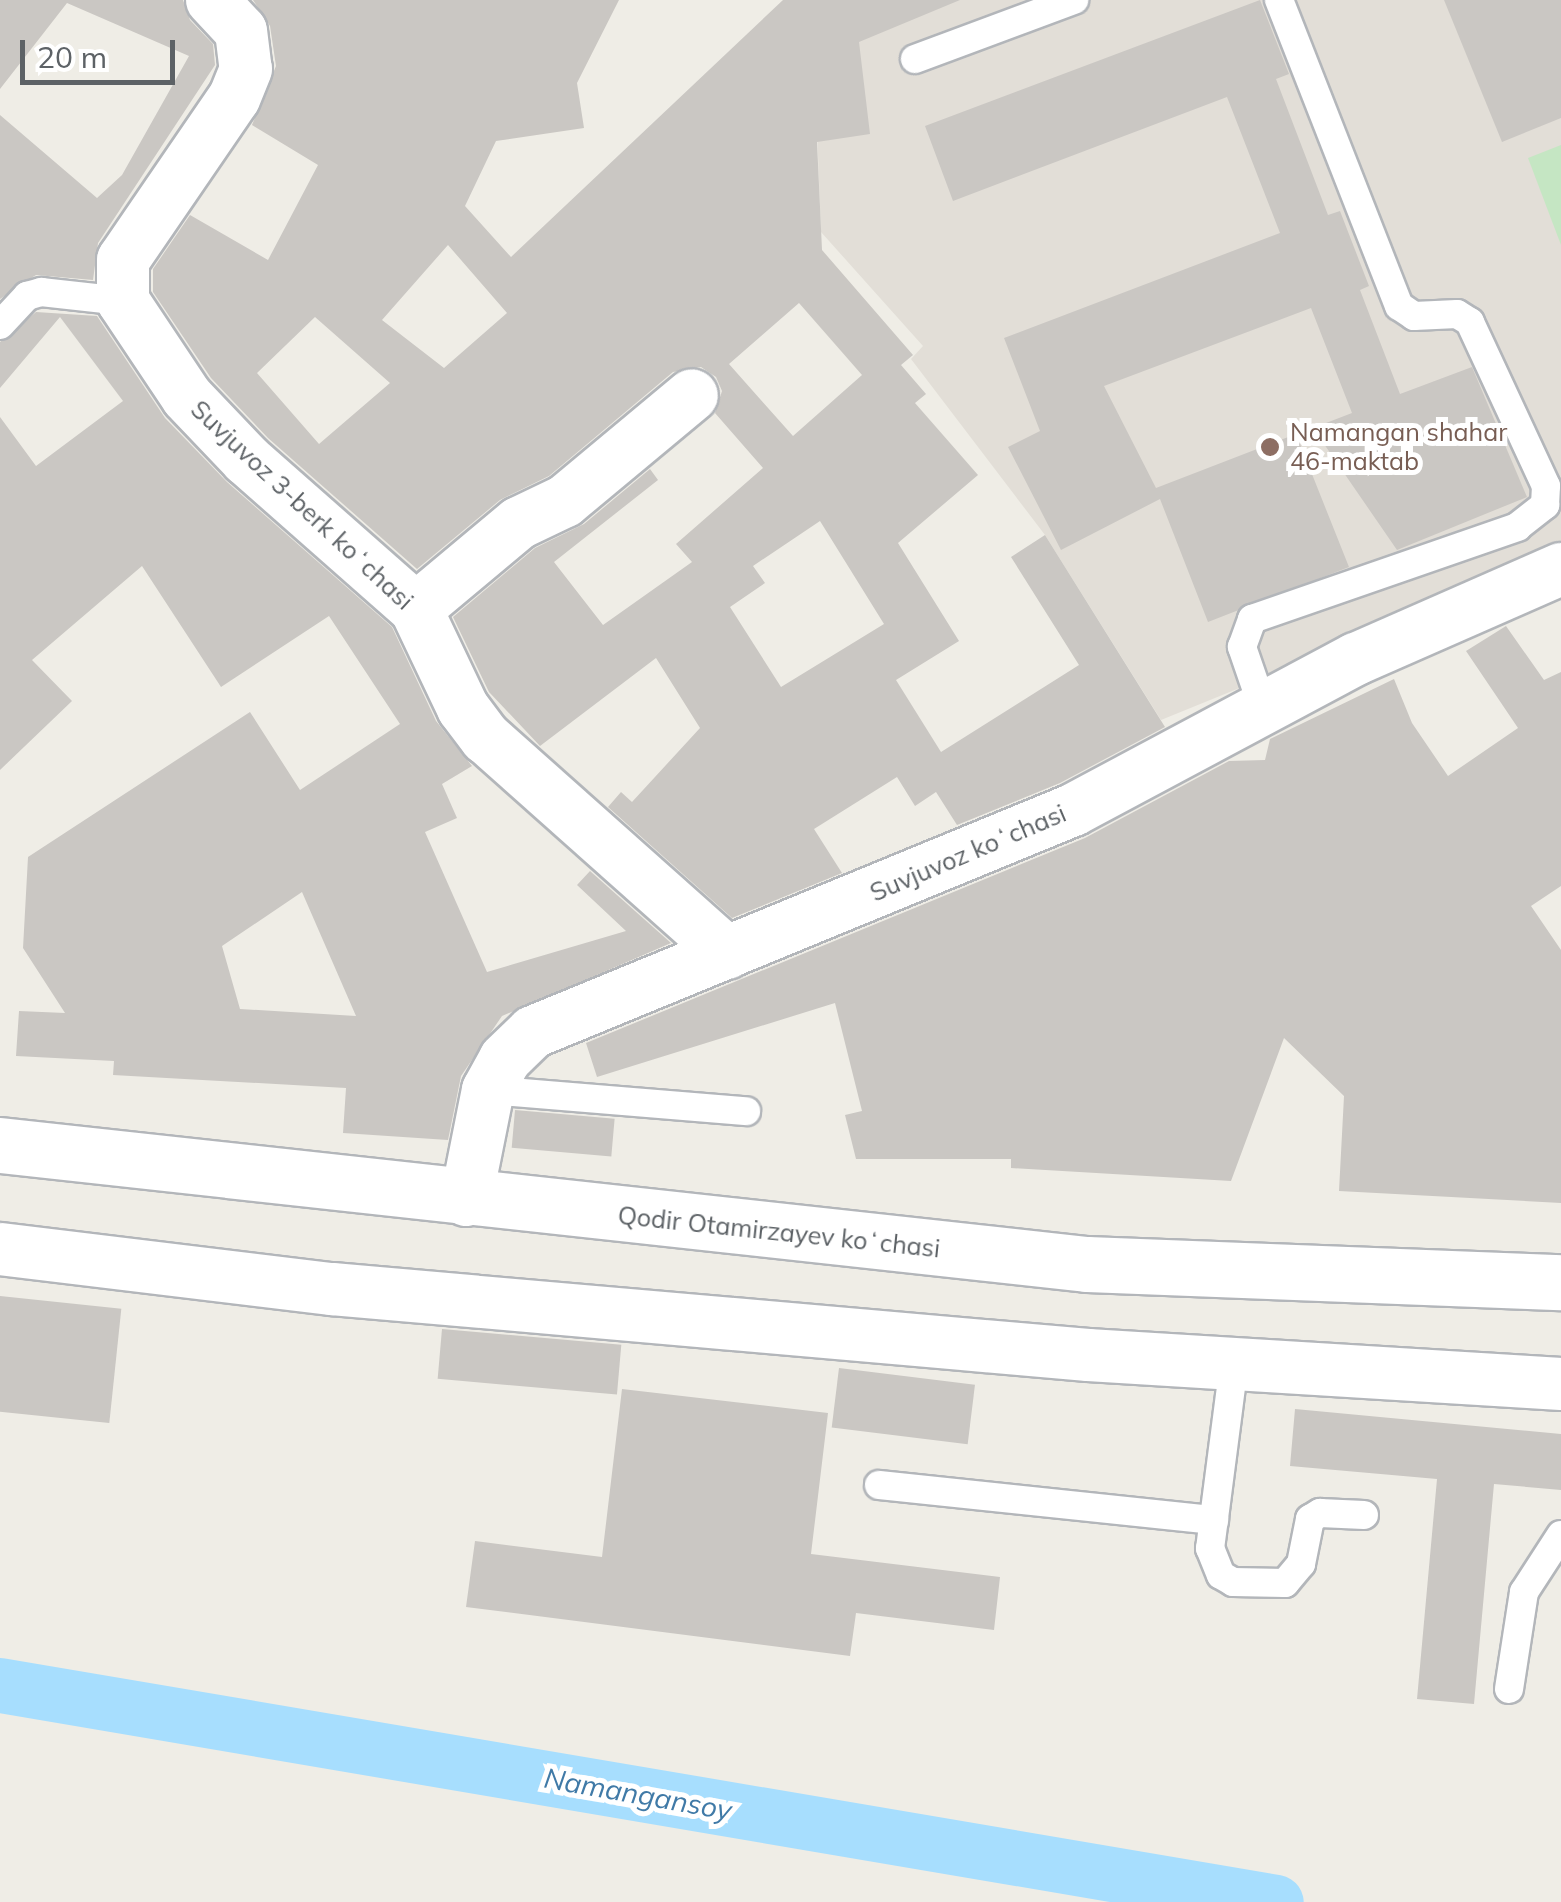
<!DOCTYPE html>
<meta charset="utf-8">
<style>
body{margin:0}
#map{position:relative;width:1561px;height:1902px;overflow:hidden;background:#efede6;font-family:Mulish,sans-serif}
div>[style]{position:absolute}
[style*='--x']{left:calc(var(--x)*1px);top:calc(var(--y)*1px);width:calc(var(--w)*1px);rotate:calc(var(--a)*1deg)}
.education>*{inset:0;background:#e2ded7}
.green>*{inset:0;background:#c5e6c3}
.canal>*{height:55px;margin:-27.5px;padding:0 27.5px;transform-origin:27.5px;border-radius:27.5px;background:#a7defe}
.building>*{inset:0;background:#cac7c3;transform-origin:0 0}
.roads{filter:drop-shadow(2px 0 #b3b6ba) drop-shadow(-2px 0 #b3b6ba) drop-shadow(0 2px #b3b6ba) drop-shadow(0 -2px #b3b6ba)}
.lane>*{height:28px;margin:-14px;padding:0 14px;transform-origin:14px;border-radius:14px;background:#fff}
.street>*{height:52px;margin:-26px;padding:0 26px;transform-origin:26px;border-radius:26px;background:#fff}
.secondary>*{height:55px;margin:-27.5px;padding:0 27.5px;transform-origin:27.5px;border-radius:27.5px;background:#fff}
.dots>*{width:28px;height:28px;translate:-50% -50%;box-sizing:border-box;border:5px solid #fff;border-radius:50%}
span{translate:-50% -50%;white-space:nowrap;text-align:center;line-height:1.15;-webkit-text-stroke:10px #fff;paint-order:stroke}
.education-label{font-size:25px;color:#785e54}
.left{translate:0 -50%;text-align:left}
.street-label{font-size:25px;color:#5d6266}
.water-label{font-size:28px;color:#407aa7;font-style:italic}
.scale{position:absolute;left:20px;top:40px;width:155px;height:45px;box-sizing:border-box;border:5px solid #5d6266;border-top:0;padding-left:12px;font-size:30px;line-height:35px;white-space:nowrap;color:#5d6266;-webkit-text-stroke:8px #fff;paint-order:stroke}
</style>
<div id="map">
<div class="education">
<i style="clip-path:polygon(846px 0,1561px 0,1561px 557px,1161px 720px,1045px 535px,911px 359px,923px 346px,821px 232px,815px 79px)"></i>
</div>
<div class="green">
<i style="clip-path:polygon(1561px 145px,1561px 245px,1528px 158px)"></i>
</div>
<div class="canal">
<i style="--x:0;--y:1685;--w:1294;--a:9.65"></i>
</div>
<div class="building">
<i style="clip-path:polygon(0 0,183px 0,190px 20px,213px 44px,215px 65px,98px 243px,93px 280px,36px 275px,0 299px,0 115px,97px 198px,122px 175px,189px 56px,67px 3px,0 89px)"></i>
<i style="clip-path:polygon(evenodd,253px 0,619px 0,577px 83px,584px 128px,496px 141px,465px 206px,511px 257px,783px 0,960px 0,859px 42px,870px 134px,817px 142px,822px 250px,913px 355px,901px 365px,926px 394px,915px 403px,978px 475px,898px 543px,959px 641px,896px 680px,941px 752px,1079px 665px,1011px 557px,1045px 535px,1165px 727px,1060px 783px,957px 825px,936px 792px,915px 806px,897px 777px,814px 829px,842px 873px,732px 918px,608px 807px,621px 792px,632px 802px,700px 728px,656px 658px,540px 746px,489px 692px,453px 617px,535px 548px,584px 524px,650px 469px,658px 480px,554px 562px,603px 625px,692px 562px,676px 544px,763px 468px,715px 413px,722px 391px,716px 377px,701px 367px,673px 372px,549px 476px,500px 500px,417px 569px,268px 438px,211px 378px,153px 292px,153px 269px,190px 215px,268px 260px,318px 165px,252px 125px,276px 66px,270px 26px,253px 0,448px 245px,507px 313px,444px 368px,382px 320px,448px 245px,253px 0,799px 303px,862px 375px,793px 436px,729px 364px,799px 303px,253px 0,315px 317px,390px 383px,319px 444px,257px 373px,315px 317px,253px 0,820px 521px,884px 624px,781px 687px,730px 607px,765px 583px,753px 566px,820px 521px)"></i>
<i style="clip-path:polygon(1260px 0,1289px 74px,1276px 79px,1328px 215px,1340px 211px,1369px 286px,1360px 290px,1400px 394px,1472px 367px,1527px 497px,1397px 550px,1313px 428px,1352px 413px,1311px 308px,1104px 386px,1156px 488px,1296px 434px,1349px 567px,1208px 622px,1160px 499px,1061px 550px,1008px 447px,1040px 431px,1004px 338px,1280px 233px,1227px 97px,953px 201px,925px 126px)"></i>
<i style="clip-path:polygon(1444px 0,1561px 0,1561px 118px,1502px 142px)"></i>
<i style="clip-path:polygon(evenodd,36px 312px,97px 316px,165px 418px,227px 482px,392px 627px,436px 721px,472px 766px,442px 784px,457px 818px,425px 832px,487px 972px,626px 931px,577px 885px,590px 871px,671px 943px,502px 1016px,461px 1076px,448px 1140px,343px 1133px,346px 1088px,113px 1075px,114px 1061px,16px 1056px,19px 1011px,65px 1013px,23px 948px,28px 857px,250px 712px,300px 790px,400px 724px,329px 616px,221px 687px,142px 566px,32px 660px,72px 701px,0 770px,0 417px,36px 466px,123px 401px,60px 317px,0 388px,0 342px,36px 312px,302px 892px,356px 1016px,240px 1009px,222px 946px,302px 892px)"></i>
<i style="clip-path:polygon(1506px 626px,1544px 680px,1561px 672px,1561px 886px,1531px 906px,1561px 950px,1561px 1203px,1339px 1191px,1344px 1096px,1284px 1038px,1231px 1181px,1011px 1168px,1011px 1159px,856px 1159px,845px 1115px,862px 1111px,835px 1003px,597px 1077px,586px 1043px,1085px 838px,1229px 761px,1265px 760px,1270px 739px,1394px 679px,1412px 723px,1448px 776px,1518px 728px,1466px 651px)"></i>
<i style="left:515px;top:1110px;width:100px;height:38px;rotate:5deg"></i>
<i style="left:0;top:1296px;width:122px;height:115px;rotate:6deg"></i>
<i style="left:442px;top:1329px;width:180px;height:50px;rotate:5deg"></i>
<i style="left:839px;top:1368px;width:137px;height:60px;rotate:7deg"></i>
<i style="clip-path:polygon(622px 1389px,828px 1413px,811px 1554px,1000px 1577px,994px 1630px,856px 1613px,850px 1656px,466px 1607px,475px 1541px,602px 1557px)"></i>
<i style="clip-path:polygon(1295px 1409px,1561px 1434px,1561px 1490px,1494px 1484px,1474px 1704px,1417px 1699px,1437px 1479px,1290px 1466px)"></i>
</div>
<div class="roads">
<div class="lane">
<i style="--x:915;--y:59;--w:170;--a:-20.4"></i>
<i style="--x:0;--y:325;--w:40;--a:-47"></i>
<i style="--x:27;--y:296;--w:15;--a:-16"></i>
<i style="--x:41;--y:292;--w:82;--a:6.3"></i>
<i style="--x:1263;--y:708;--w:65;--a:-109"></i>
<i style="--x:1242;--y:647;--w:30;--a:-70"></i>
<i style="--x:1252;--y:619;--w:281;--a:-19.1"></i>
<i style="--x:1517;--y:527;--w:36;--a:-38"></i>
<i style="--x:1545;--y:505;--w:19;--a:-87"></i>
<i style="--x:1546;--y:486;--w:181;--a:-114.9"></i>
<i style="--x:1470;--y:322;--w:15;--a:-148"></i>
<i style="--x:1457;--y:314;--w:43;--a:177.3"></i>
<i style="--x:1414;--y:316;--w:18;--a:-146"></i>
<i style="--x:1399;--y:306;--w:329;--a:-111.4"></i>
<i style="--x:488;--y:1090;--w:259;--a:4.7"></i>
<i style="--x:1234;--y:1364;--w:186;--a:97.4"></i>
<i style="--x:1210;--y:1548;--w:29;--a:68"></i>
<i style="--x:1221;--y:1575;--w:14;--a:30"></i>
<i style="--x:1233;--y:1582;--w:52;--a:1.1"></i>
<i style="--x:1285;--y:1583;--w:25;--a:-50"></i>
<i style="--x:1301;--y:1564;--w:46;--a:-78.7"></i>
<i style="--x:1310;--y:1519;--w:12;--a:-31"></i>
<i style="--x:1320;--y:1513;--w:44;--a:2.6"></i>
<i style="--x:879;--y:1485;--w:337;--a:6"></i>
<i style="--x:1509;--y:1689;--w:98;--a:-81.2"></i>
<i style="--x:1524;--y:1592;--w:68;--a:-57"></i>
</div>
<div class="street">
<i style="--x:212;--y:0;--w:42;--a:46.9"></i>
<i style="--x:241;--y:31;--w:38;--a:83"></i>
<i style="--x:246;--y:69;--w:31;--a:112"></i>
<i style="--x:234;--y:98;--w:196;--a:124.4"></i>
<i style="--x:123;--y:260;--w:41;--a:90"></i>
<i style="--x:123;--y:301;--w:115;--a:56.3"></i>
<i style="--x:187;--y:397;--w:87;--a:46.4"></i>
<i style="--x:247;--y:460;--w:225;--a:41.4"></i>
<i style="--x:416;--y:609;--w:110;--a:64.6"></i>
<i style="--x:463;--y:708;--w:38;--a:53"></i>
<i style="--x:486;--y:738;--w:323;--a:41.7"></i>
<i style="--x:416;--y:609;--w:134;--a:-39.9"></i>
<i style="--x:519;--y:523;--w:51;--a:-25.6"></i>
<i style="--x:565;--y:501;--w:165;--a:-39.8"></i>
<i style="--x:466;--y:1200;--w:112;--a:-78.7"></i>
<i style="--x:488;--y:1090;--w:35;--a:-61"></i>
<i style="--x:505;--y:1059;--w:39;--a:-44"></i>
<i style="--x:533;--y:1032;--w:584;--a:-22.35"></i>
<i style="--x:1073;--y:810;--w:321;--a:-28.1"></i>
<i style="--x:1356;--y:659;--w:224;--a:-23.7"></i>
<i style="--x:0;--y:1249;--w:334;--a:6.9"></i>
<i style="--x:332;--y:1289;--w:759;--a:4.99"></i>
<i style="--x:1088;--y:1355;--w:474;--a:3.5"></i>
</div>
<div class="secondary">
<i style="--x:0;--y:1145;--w:1093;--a:6.25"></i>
<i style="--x:1087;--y:1264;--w:474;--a:2.2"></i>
</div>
</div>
<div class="dots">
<i style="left:1270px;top:447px;background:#8d6e63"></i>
</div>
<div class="education-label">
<span class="left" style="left:1290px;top:447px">Namangan shahar<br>46-maktab</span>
</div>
<div class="street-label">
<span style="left:302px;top:505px;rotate:43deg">Suvjuvoz 3-berk koʻchasi</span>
<span style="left:968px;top:853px;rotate:-23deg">Suvjuvoz koʻchasi</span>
<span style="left:779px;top:1232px;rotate:6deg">Qodir Otamirzayev koʻchasi</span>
</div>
<div class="water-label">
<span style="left:638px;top:1794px;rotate:10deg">Namangansoy</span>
</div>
<div class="scale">20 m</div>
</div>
